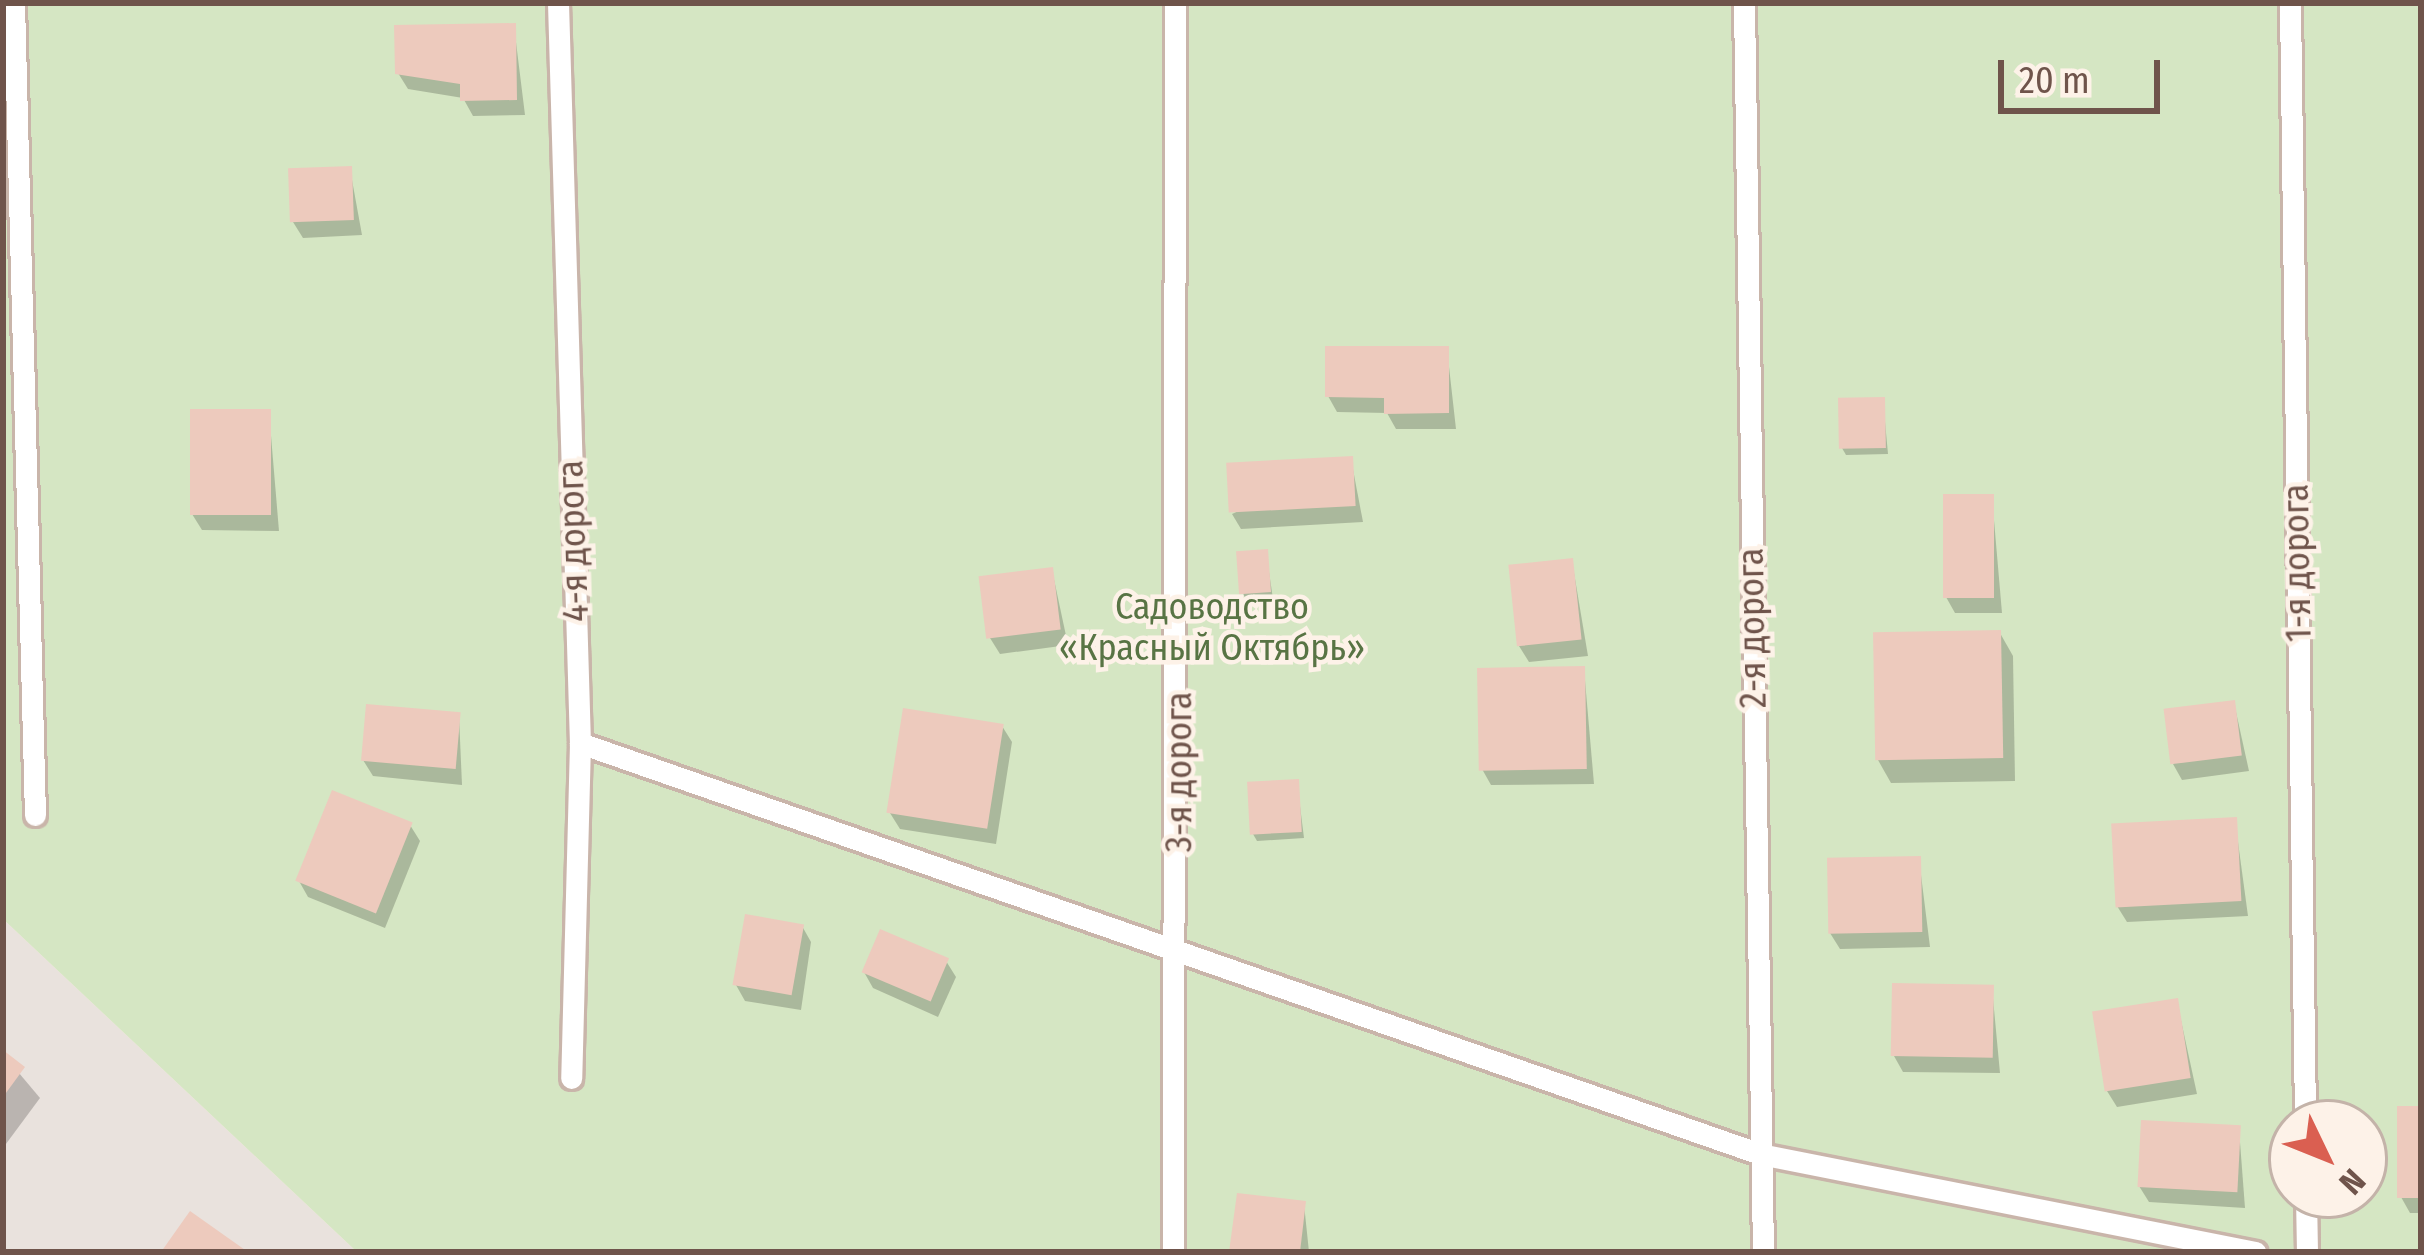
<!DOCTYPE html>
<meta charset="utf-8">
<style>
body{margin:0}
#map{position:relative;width:2424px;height:1255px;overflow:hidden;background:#faeee3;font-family:"Fira Sans Condensed",sans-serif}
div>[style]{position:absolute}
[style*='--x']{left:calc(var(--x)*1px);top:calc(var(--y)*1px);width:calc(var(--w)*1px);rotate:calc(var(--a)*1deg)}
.industrial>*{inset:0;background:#e9e2dd}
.green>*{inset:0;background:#d5e6c3}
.shadow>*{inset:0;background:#0003}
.building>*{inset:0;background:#edcabd;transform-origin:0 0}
.roads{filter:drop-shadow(3px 0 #c9b5aa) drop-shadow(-3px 0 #c9b5aa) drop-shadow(0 3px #c9b5aa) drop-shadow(0 -3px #c9b5aa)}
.lane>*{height:21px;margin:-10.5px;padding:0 10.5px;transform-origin:10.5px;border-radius:10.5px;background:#fff}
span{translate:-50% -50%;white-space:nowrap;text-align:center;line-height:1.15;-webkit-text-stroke:9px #fdf2e8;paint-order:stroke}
.street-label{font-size:36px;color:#6f544b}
.park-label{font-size:36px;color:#587444}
.frame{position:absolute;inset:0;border:6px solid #6f544b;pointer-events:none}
.north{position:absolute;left:2268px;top:1099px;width:120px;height:120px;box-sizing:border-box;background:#fdf2e8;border:3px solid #c4b3a9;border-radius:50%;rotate:133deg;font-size:33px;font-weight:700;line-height:48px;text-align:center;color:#6f544b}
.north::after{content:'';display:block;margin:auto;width:42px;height:54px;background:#da5f51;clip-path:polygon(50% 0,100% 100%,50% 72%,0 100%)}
.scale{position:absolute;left:1998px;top:60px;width:162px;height:54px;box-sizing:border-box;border:6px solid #6f544b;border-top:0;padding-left:15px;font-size:36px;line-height:42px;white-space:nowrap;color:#6f544b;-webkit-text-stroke:9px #fdf2e8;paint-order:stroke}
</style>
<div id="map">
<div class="industrial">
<i style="clip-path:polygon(3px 16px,11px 521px,3px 520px)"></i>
<i style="clip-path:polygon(3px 919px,357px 1252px,3px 1252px)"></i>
</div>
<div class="green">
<i style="clip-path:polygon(evenodd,3px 3px,2421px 3px,2421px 1252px,357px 1252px,3px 919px,3px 3px,2292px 1123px,2364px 1123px,2364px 1195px,2292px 1195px,2292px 1123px)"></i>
</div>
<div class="shadow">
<i style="clip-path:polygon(514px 26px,525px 115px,473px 116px,463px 98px,408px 89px,398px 73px)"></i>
<i style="clip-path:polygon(350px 169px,362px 235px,303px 238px,293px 222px)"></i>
<i style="clip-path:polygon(1447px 349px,1456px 429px,1396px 429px,1387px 413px,1337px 412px,1328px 396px)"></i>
<i style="clip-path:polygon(1883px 400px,1888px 454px,1846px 455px,1842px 448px)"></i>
<i style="clip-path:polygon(269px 412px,279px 531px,202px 530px,192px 514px)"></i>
<i style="clip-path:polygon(1351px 459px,1363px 522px,1241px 529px,1232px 514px)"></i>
<i style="clip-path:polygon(1992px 497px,2002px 613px,1955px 613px,1946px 597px)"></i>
<i style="clip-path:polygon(1266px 552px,1273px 599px,1247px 601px,1243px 594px)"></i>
<i style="clip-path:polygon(1572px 561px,1588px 656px,1529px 662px,1519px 646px)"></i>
<i style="clip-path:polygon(1052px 570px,1068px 645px,1000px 654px,990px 638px)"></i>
<i style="clip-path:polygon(2000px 633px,2013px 656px,2015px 781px,1891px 783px,1878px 760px)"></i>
<i style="clip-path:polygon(1584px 669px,1594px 784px,1491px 785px,1482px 769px)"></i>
<i style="clip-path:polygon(2234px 703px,2249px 771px,2182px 780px,2173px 764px)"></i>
<i style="clip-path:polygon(459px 716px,462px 785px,373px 776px,363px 760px)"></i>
<i style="clip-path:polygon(1002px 726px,1012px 742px,996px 844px,900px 829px,890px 813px)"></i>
<i style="clip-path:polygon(1297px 782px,1304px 838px,1257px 841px,1253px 834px)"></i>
<i style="clip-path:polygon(2235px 820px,2248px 916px,2127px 922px,2117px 906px)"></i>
<i style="clip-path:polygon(410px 825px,420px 841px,385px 928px,308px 897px,299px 881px)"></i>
<i style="clip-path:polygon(1919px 859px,1930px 947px,1840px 949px,1830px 933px)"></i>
<i style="clip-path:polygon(802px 926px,811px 942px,801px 1010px,745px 1001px,736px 985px)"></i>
<i style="clip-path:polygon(946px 961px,956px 977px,938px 1017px,873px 988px,864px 972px)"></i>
<i style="clip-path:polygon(1992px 988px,2000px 1073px,1903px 1072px,1894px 1056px)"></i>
<i style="clip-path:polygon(2177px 1002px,2197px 1094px,2117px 1107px,2107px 1091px)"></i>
<i style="clip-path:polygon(3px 1054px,40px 1098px,3px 1148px)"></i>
<i style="clip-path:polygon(2421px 1109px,2421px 1213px,2410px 1213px,2401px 1197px)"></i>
<i style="clip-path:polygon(2239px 1129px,2245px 1208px,2149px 1202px,2139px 1186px)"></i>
<i style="clip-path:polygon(1304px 1204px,1309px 1252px,1232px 1252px)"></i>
</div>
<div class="building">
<i style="clip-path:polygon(516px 23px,517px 100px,460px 101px,460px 84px,395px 74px,394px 25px)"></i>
<i style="left:352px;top:166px;width:54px;height:64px;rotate:88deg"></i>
<i style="clip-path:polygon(1325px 346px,1449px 346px,1449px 413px,1384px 414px,1384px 398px,1325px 397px)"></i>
<i style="left:1885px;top:397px;width:51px;height:47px;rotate:89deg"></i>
<i style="left:271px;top:409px;width:106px;height:81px;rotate:90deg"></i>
<i style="left:1353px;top:456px;width:50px;height:127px;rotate:87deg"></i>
<i style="left:1943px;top:494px;width:51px;height:104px"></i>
<i style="left:1268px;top:549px;width:43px;height:32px;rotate:86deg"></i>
<i style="left:1573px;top:558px;width:82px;height:65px;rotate:84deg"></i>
<i style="left:1053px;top:567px;width:63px;height:75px;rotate:83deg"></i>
<i style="left:2001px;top:630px;width:128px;height:128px;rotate:89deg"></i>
<i style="left:1585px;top:666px;width:103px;height:108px;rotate:89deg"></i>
<i style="left:2235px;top:700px;width:56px;height:72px;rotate:83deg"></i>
<i style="left:366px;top:704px;width:95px;height:57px;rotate:5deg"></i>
<i style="left:903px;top:708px;width:102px;height:106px;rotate:9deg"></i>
<i style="left:1299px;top:779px;width:53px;height:52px;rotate:87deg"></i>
<i style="left:332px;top:790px;width:87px;height:98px;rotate:22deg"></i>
<i style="left:2237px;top:817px;width:84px;height:126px;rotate:87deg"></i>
<i style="left:1921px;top:856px;width:76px;height:94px;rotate:89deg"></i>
<i style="left:745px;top:914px;width:60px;height:72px;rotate:10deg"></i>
<i style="left:880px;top:929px;width:75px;height:47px;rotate:23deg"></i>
<i style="left:1892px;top:983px;width:102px;height:73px;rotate:1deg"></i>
<i style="left:2178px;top:998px;width:81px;height:87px;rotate:81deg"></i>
<i style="clip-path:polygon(3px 1050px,25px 1067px,3px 1097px)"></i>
<i style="left:2397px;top:1106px;width:24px;height:92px"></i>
<i style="left:2141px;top:1120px;width:100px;height:67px;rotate:3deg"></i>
<i style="clip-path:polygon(1237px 1193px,1306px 1201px,1300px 1252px,1229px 1252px)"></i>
<i style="clip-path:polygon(190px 1211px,248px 1252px,161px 1252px)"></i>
</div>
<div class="roads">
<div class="lane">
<i style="--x:14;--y:3;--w:812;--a:88.52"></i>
<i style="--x:558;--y:3;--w:740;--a:88.3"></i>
<i style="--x:580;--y:743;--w:335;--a:91.5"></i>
<i style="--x:1744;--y:3;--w:1249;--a:89.13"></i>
<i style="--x:2290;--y:3;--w:1120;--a:89.23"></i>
<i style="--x:580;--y:743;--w:1250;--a:19.2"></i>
<i style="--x:1760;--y:1154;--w:505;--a:11.2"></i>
<i style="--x:2306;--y:1195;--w:57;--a:89"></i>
<i style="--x:1173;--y:1252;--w:1249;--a:-89.91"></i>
</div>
</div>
<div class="street-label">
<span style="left:574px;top:541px;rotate:-92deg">4-я дорога</span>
<span style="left:2298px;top:563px;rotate:-91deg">1-я дорога</span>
<span style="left:1753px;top:628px;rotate:-91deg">2-я дорога</span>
<span style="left:1180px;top:772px;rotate:-90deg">3-я дорога</span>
</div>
<div class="park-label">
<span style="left:1212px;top:628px">Садоводство<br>«Красный Октябрь»</span>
</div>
<div class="frame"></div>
<div class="north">N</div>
<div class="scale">20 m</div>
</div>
